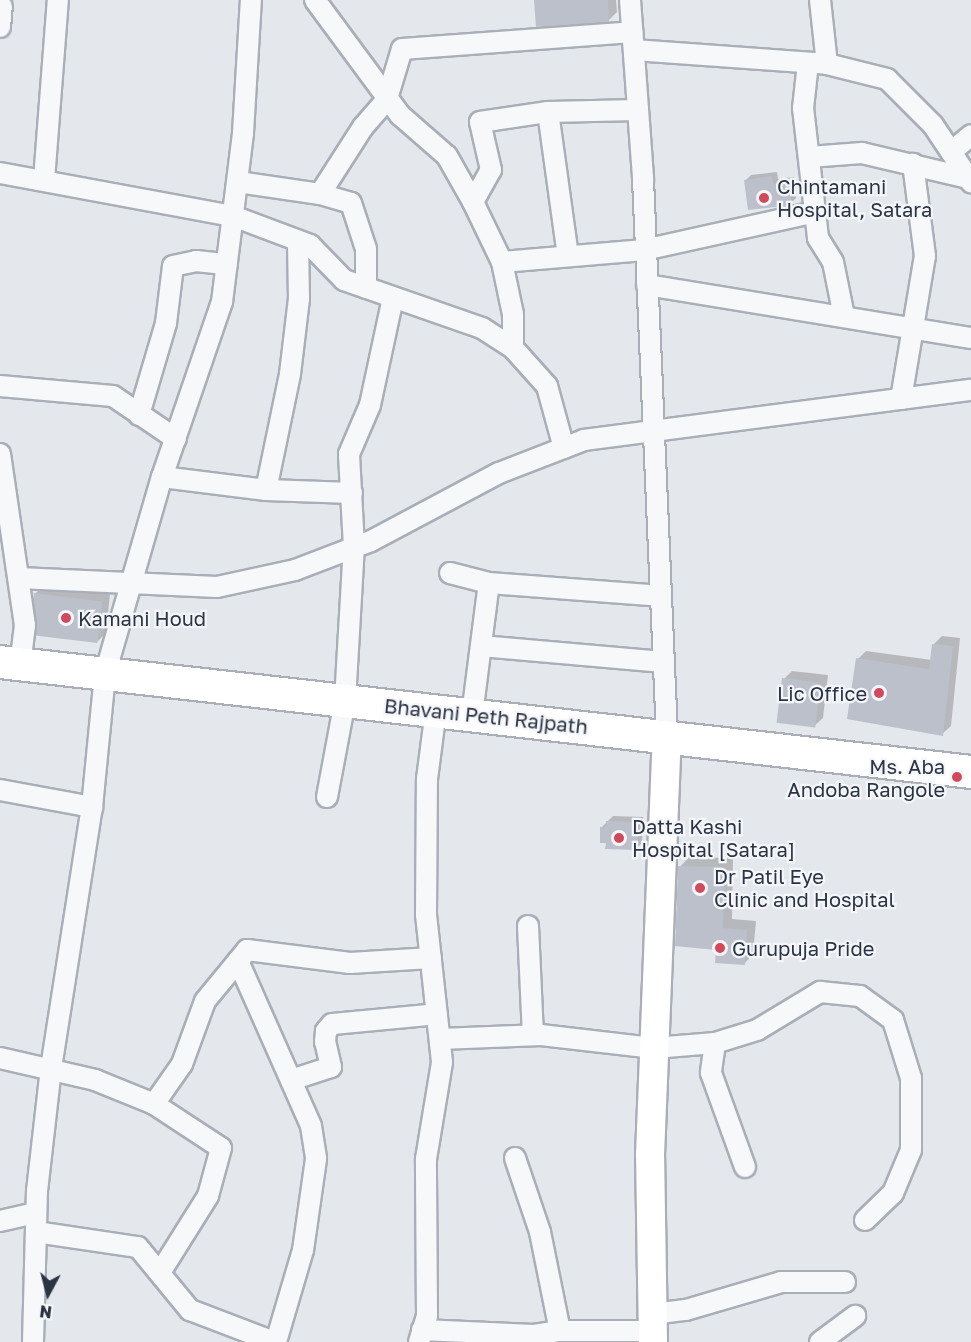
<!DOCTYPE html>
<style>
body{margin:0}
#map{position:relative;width:971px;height:1342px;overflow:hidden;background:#e4e7ec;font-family:"Golos Text",sans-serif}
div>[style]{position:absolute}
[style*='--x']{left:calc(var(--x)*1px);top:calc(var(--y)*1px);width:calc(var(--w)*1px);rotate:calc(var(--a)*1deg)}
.shadow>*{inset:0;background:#0003}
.building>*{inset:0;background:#bbc0ca;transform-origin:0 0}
.roads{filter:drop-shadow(2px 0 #a9aeb7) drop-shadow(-2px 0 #a9aeb7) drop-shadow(0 2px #a9aeb7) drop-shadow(0 -2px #a9aeb7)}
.street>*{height:20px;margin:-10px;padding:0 10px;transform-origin:10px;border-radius:10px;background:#f7f8fa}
.secondary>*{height:28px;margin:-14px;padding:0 14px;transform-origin:14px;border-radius:14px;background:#fff}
.primary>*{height:32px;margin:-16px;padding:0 16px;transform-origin:16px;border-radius:16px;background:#fff}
.dots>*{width:16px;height:16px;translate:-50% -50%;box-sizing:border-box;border:3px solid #f4f6f9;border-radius:50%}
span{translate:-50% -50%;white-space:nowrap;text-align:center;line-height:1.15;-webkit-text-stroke:4.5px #f4f6f9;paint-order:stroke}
.poi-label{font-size:20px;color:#2b3445}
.left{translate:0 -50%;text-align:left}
.right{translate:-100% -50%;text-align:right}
.street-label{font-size:20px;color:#2b3445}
.north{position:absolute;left:18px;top:1264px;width:60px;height:60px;-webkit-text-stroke:4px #f4f6f9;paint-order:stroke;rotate:187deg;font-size:16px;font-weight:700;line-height:24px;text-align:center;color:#2b3445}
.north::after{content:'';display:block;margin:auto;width:21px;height:27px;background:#2b3445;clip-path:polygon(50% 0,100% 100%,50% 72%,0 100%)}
</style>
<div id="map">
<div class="shadow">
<i style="clip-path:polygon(536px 0,616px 0,617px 12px,609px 20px)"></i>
<i style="clip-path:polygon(777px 172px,778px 179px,794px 177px,796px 198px,791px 203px,746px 180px,751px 175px)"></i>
<i style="clip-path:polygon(43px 586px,110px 594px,106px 633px,98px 641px,35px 594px)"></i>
<i style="clip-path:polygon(942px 636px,960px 638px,951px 726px,942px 734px,858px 659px,866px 651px,932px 660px,934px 644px)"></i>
<i style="clip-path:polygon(792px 671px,828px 675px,823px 718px,814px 726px,784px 679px)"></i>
<i style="clip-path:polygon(613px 816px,643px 817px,642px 843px,637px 848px,607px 842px,602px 827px)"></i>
<i style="clip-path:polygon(689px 857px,733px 858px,732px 919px,756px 921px,753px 954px,744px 964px,718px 948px,680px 867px)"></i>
</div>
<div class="building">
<i style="clip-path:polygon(534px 0,608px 0,609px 22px,536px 27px)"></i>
<i style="clip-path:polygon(772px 176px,773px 184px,789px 182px,792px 205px,748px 210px,744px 180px)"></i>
<i style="left:34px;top:593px;width:69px;height:42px;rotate:7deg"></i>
<i style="clip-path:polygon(932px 644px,953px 646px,943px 736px,847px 719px,856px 658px,929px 669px)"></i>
<i style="left:782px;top:678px;width:39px;height:45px;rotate:7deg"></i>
<i style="clip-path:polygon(606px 821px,638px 822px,637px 850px,605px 849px,606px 843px,600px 843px,600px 827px,606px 827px)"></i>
<i style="clip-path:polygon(678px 866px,724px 867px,723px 928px,747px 930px,745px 965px,715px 963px,716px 950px,675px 946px)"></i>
</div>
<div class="roads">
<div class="street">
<i style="--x:315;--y:0;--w:143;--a:53.5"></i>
<i style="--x:400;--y:115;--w:62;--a:41.1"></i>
<i style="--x:447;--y:156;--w:53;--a:60.5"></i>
<i style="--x:473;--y:202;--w:67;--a:64.2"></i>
<i style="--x:502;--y:262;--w:53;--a:78.1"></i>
<i style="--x:513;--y:314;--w:34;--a:90"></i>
<i style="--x:630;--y:0;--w:179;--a:85.8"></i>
<i style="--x:643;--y:179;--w:558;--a:87.53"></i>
<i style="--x:820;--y:0;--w:64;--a:83.8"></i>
<i style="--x:0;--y:27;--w:21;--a:-85"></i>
<i style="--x:634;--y:50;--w:194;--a:4.1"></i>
<i style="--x:827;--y:64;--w:62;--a:14"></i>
<i style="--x:887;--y:79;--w:65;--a:45"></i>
<i style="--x:933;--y:125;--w:69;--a:56.3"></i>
<i style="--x:808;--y:63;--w:45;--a:96.3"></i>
<i style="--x:803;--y:108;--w:131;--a:83.4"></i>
<i style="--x:818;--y:238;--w:28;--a:58"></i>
<i style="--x:833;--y:262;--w:55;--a:78.5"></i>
<i style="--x:548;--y:112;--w:145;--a:82.1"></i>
<i style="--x:951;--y:152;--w:26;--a:-40"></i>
<i style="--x:809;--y:157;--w:53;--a:-4.3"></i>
<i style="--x:862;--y:153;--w:109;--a:13.3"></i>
<i style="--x:0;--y:173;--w:237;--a:10.5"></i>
<i style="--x:233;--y:216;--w:82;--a:20.6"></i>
<i style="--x:310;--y:245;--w:49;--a:45.8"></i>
<i style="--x:344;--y:280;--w:146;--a:19.2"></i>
<i style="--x:482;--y:328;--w:37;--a:33"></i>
<i style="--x:513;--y:348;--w:51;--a:48.2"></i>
<i style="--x:547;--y:386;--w:64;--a:74.7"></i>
<i style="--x:44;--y:180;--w:181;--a:-85.6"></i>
<i style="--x:238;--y:182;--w:83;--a:8.3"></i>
<i style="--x:320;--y:194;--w:32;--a:16"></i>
<i style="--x:351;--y:203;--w:48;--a:71.9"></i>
<i style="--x:366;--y:249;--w:39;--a:90"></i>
<i style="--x:320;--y:194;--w:80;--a:-57.3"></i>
<i style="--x:363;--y:127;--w:37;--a:-49"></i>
<i style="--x:387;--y:99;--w:52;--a:-73.3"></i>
<i style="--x:402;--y:49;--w:231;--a:-4.2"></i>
<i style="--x:473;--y:202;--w:37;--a:-61"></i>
<i style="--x:491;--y:170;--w:49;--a:-102.9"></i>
<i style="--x:480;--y:122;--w:69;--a:-8.4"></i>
<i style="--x:548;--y:112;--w:90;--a:-1.3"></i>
<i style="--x:502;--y:262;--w:143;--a:-4.8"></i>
<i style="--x:644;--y:250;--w:175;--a:-12.5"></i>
<i style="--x:647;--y:285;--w:328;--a:9.3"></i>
<i style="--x:0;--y:386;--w:113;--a:5.1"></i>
<i style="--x:113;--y:396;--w:76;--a:34.3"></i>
<i style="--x:901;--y:399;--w:145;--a:-80.5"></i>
<i style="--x:925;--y:256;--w:93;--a:-97.4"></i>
<i style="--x:139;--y:415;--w:96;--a:-73.6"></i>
<i style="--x:166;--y:323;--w:57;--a:-83"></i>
<i style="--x:173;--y:266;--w:24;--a:-12"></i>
<i style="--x:196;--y:261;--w:31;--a:6"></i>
<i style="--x:0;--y:454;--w:173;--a:81.7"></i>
<i style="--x:25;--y:625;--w:39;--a:97"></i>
<i style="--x:162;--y:477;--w:105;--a:7.1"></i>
<i style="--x:266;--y:490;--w:86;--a:2"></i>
<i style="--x:266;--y:490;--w:118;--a:-78.3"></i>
<i style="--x:290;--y:374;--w:76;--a:-83.2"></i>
<i style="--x:299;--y:299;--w:58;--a:-91"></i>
<i style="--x:450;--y:573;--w:40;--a:14.4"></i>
<i style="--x:489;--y:583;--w:171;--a:4.3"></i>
<i style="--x:19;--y:578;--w:198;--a:2.6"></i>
<i style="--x:217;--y:587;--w:80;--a:-12.3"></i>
<i style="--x:295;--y:570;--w:81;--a:-20.9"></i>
<i style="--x:371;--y:541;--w:145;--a:-28"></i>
<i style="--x:499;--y:473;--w:91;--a:-21.2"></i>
<i style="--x:584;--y:440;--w:390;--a:-7.4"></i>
<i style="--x:481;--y:646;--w:183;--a:5"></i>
<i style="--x:472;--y:715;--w:133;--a:-82.7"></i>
<i style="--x:0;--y:790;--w:94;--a:10.5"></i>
<i style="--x:327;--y:797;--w:98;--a:-79.4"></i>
<i style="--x:345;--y:701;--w:154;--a:-86.7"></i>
<i style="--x:354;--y:547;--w:93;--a:-93.1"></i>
<i style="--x:349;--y:454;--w:53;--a:-66.8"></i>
<i style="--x:370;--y:405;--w:109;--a:-77.9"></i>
<i style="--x:528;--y:926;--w:109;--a:87.4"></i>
<i style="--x:238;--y:961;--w:180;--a:66.1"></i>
<i style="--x:311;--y:1126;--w:33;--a:81"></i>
<i style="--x:316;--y:1159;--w:92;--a:98.1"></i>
<i style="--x:303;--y:1250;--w:96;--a:106.4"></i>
<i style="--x:440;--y:1039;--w:101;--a:-2.3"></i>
<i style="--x:541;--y:1035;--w:114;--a:6.6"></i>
<i style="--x:654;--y:1048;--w:61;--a:-4.7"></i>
<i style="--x:715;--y:1043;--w:44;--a:-17.2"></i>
<i style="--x:757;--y:1030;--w:74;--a:-31.1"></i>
<i style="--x:820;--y:992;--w:40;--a:5.7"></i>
<i style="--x:860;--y:996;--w:41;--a:36"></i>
<i style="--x:893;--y:1020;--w:61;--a:72.8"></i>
<i style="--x:911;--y:1078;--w:72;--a:90"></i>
<i style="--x:911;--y:1150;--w:47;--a:112.7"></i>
<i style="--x:893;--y:1193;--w:39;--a:136"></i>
<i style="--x:715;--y:1043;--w:30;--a:98"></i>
<i style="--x:711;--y:1073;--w:100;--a:70.1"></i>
<i style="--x:0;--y:1058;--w:98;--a:13"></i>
<i style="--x:95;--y:1080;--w:64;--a:22.1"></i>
<i style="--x:154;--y:1104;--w:80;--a:33.3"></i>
<i style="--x:221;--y:1148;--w:50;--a:105.2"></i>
<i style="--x:208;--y:1196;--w:89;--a:122.1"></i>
<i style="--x:291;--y:1080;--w:42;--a:-18"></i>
<i style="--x:331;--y:1067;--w:26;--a:-103"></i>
<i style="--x:325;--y:1042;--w:11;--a:-85"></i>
<i style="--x:326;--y:1031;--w:9;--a:-49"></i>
<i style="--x:332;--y:1024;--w:105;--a:-5.4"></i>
<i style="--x:154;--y:1104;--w:49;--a:-55"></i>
<i style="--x:182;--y:1064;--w:67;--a:-69.9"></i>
<i style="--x:205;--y:1001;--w:66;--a:-50.5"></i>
<i style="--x:247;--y:950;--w:104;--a:7.2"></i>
<i style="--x:350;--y:963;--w:81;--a:-3.5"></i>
<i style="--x:515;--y:1158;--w:78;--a:71.3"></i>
<i style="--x:540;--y:1232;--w:101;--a:78.6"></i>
<i style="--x:0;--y:1221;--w:36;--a:-13"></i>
<i style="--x:36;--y:1232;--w:103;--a:8.4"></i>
<i style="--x:138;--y:1247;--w:82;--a:50.5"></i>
<i style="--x:190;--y:1310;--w:90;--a:20.9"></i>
<i style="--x:652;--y:1314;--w:34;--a:-7"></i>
<i style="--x:686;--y:1310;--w:99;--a:-16.4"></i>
<i style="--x:781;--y:1282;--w:64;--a:0"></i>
<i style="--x:422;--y:1330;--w:112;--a:2.6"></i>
<i style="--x:534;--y:1335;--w:26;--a:-9"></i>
<i style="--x:560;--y:1331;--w:93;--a:0"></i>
<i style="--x:33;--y:1342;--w:151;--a:-88.5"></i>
<i style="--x:37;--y:1191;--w:124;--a:-83.5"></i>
<i style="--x:51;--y:1068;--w:264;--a:-81.1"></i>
<i style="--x:92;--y:807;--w:134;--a:-84.4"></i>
<i style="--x:105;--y:674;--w:205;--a:-73.9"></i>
<i style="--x:162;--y:477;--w:185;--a:-71.1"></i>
<i style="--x:222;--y:302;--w:170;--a:-82.9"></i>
<i style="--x:243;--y:133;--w:133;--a:-86.6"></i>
<i style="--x:419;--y:1342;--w:27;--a:-73"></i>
<i style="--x:427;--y:1316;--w:157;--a:-90.4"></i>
<i style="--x:426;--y:1159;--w:98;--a:-80.6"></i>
<i style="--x:442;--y:1062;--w:149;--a:-96.2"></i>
<i style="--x:426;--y:914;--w:135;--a:-89.6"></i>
<i style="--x:427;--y:779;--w:70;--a:-82.6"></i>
<i style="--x:820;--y:1342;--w:44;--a:-36.6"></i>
</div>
<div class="secondary">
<i style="--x:653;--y:1342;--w:187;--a:-90.9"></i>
<i style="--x:650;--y:1155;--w:419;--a:-87.7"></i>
</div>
<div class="primary">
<i style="--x:0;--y:662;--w:977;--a:6.46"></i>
</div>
</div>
<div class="dots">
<i style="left:764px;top:198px;background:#d1495b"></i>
<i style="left:66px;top:618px;background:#d1495b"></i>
<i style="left:879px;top:693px;background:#d1495b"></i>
<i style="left:957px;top:777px;background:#d1495b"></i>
<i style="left:619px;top:838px;background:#d1495b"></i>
<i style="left:700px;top:888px;background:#d1495b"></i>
<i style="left:720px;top:948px;background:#d1495b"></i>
</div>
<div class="poi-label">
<span class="left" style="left:777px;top:198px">Chintamani<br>Hospital, Satara</span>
<span class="left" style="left:78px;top:618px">Kamani Houd</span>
<span class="right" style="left:867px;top:693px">Lic Office</span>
<span class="right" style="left:945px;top:778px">Ms. Aba<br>Andoba Rangole</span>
<span class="left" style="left:632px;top:838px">Datta Kashi<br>Hospital [Satara]</span>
<span class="left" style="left:714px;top:888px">Dr Patil Eye<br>Clinic and Hospital</span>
<span class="left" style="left:732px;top:948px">Gurupuja Pride</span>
</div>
<div class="street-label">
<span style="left:486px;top:716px;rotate:6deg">Bhavani Peth Rajpath</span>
</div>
<div class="north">N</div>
</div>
